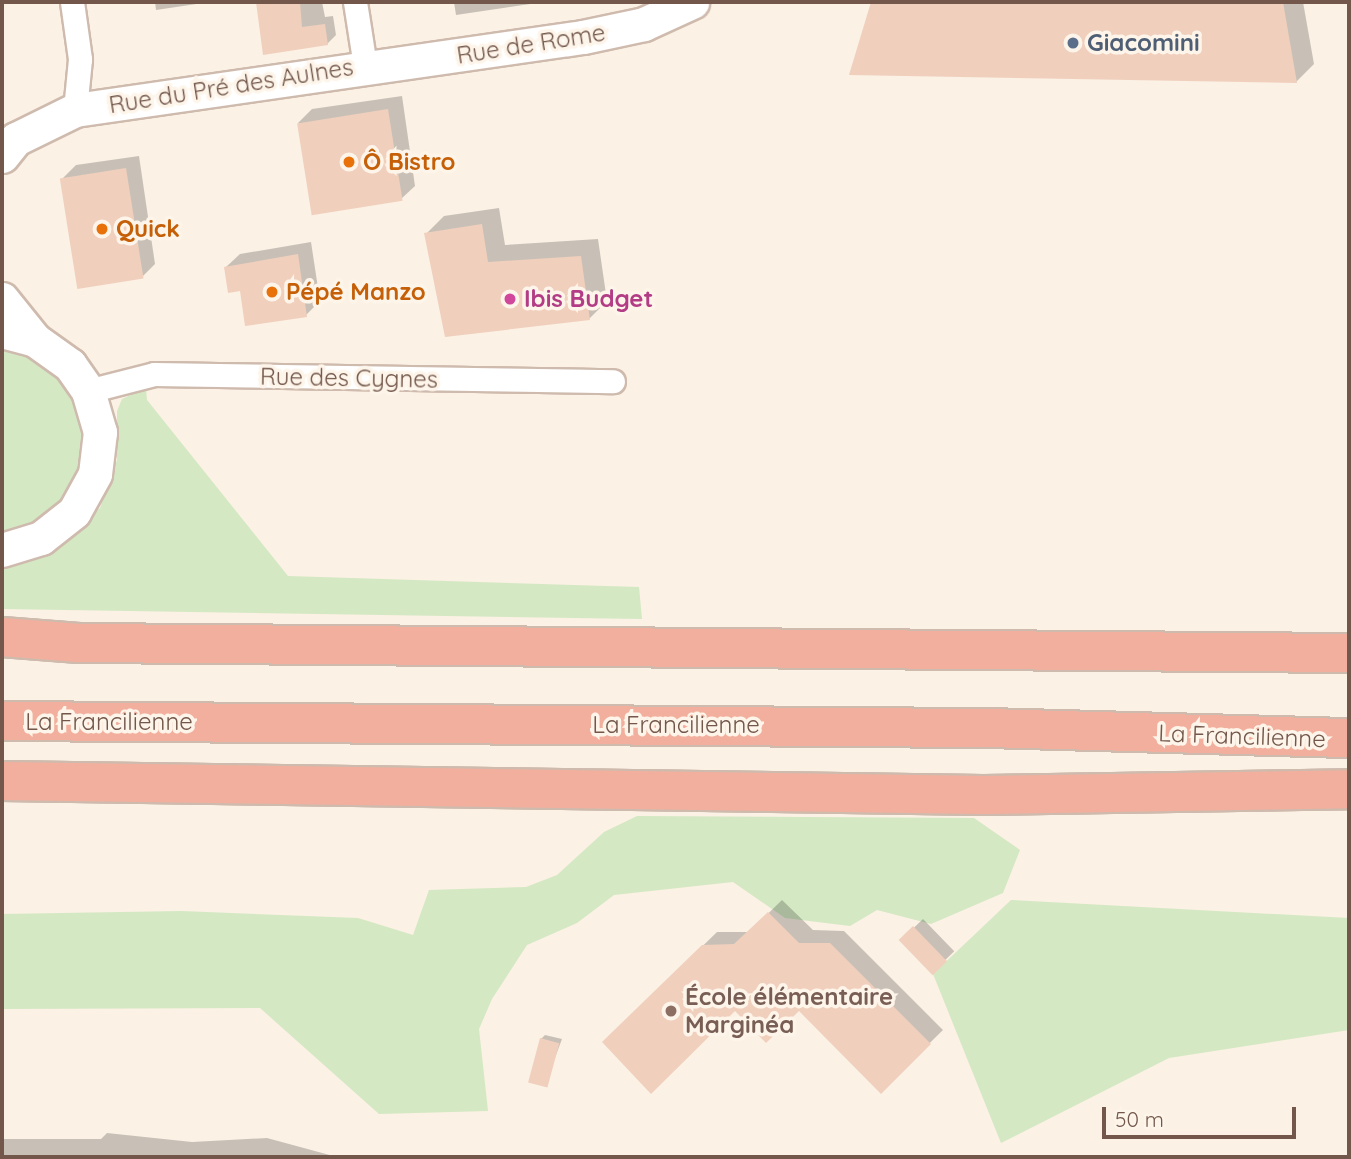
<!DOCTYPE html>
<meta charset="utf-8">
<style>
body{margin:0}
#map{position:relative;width:1351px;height:1159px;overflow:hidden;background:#fbf1e4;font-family:Quicksand,sans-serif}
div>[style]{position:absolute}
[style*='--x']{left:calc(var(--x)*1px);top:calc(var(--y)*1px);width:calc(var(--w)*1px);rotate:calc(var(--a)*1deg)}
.green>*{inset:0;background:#d4e8c3}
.shadow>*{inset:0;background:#0003;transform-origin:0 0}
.building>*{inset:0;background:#f0cfbd;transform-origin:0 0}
.roads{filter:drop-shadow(2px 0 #cfbbae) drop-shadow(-2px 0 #cfbbae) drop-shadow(0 2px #cfbbae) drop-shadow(0 -2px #cfbbae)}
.street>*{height:23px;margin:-11.5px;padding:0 11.5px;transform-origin:11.5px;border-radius:11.5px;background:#fff}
.secondary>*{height:33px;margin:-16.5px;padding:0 16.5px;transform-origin:16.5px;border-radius:16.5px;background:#fff}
.highway>*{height:38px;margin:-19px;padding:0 19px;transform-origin:19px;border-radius:19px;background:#f3af9d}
.dots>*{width:19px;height:19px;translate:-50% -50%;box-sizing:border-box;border:4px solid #fef5ea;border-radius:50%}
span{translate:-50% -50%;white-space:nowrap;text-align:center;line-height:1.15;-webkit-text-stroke:7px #fef5ea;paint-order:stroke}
.service-label{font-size:24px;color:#4e5e75;font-weight:700}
.left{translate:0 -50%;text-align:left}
.street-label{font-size:24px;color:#73574b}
.food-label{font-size:24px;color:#c56008;font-weight:700}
.hotel-label{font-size:24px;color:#b23c85;font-weight:700}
.education-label{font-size:24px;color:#785e54;font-weight:700}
.frame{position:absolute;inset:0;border:4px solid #73574b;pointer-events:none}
.scale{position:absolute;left:1102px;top:1107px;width:194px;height:32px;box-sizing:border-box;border:4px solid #73574b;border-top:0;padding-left:9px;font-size:21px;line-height:24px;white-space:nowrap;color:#73574b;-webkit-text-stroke:5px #fef5ea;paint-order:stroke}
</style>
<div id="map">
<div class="green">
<i style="clip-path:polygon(2px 343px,16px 346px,69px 384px,86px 433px,82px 467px,65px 498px,40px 520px,2px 533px)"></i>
<i style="clip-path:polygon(146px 388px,147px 400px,288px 576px,639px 587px,642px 619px,2px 609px,2px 565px,44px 554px,100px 508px,117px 460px,117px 411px,122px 399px)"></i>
<i style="clip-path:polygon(637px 816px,974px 818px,1020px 850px,1003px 893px,931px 924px,877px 910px,850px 926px,785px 918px,733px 882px,614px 895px,577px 923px,527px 945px,492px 999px,479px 1029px,488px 1111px,379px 1114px,260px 1008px,2px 1009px,2px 914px,181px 911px,358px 918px,413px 935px,429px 890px,526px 887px,557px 875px,604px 832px)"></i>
<i style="clip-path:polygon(1011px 900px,1349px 918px,1349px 1030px,1169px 1058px,1001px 1143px,933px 974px)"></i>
</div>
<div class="shadow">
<i style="clip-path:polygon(155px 2px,210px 2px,156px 10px)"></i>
<i style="clip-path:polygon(258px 2px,322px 2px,325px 17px,333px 16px,336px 35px,327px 44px,264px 53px)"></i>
<i style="clip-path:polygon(454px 2px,544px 2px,456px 15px)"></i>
<i style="clip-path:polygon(874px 2px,1303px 2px,1314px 64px,1296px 82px,868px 13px)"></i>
<i style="clip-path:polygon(402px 96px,415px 186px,401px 199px,298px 123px,312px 109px)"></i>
<i style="clip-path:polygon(139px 156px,155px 264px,142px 277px,62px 179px,76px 165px)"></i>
<i style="clip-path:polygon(499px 208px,505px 245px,598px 239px,607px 301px,589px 319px,446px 336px,426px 234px,444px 216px)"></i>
<i style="clip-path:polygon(311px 242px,320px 301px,306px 315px,241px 289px,226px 267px,240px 254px)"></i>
<i style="clip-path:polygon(782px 900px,813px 930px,844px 931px,943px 1030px,881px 1091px,799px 1009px,735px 1009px,604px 1042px,717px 932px,749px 932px)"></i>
<i style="left:923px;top:919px;width:45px;height:30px;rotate:46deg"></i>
<i style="clip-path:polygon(545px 1035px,562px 1039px,544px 1087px,541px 1039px)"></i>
<i style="clip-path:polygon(107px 1133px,192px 1142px,267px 1138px,337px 1157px,2px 1157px,2px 1139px,101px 1139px)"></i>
<i style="clip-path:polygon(1252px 1155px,1252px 1157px,1183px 1157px,1184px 1156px)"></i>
</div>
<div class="building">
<i style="clip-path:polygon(256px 2px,300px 2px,302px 27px,325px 24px,328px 45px,263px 55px)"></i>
<i style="clip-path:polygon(871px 2px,1283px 2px,1297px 83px,849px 75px)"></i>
<i style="left:388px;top:109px;width:93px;height:92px;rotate:81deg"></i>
<i style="left:126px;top:168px;width:112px;height:67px;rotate:81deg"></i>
<i style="clip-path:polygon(482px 224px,488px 262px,581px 256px,590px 320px,445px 337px,424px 233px)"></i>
<i style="clip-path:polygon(298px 254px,307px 317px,245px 326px,240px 291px,228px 293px,224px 267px)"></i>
<i style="clip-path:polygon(768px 912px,799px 943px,830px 943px,931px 1044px,881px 1094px,799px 1011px,766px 1043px,735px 1011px,651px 1094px,602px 1042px,702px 945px,734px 944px)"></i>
<i style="left:913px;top:926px;width:49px;height:20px;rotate:46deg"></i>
<i style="left:540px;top:1038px;width:20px;height:46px;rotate:15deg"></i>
</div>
<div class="roads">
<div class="street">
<i style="--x:72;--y:2;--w:58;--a:82"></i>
<i style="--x:80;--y:59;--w:51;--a:95.6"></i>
<i style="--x:355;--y:2;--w:65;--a:81.1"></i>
<i style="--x:88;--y:391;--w:68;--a:-14.4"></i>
<i style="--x:154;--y:374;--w:459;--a:0.9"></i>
</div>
<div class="secondary">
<i style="--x:2;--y:156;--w:22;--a:-51"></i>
<i style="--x:16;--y:139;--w:66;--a:-26.2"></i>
<i style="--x:75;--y:110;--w:513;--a:-8.18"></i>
<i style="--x:583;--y:37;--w:62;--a:-12"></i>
<i style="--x:644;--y:24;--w:53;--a:-24.6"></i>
<i style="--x:2;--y:299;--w:53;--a:51.2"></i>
<i style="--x:2;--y:331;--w:34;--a:15"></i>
<i style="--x:35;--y:340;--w:43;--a:35.5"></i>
<i style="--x:70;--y:365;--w:32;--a:55"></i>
<i style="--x:88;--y:391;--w:43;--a:73.7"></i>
<i style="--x:100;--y:432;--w:42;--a:96.8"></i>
<i style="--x:95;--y:474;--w:43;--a:118.9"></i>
<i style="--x:74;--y:512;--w:42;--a:141.8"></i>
<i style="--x:41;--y:538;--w:41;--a:162.9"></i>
</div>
<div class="highway">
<i style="--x:2;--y:637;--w:77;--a:4.5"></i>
<i style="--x:79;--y:643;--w:1270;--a:0.45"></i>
<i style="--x:2;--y:721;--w:986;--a:0.41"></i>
<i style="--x:988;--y:728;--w:361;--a:1.6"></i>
<i style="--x:2;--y:781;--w:981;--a:0.82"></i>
<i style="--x:983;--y:795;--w:366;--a:-0.9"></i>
</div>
</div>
<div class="dots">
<i style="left:1073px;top:43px;background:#5c6f8a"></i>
<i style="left:349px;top:162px;background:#e8710a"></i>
<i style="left:102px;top:229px;background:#e8710a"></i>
<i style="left:272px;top:292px;background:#e8710a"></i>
<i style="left:510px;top:299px;background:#d1479c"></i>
<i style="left:671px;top:1011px;background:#8d6e63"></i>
</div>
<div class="service-label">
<span class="left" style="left:1087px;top:43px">Giacomini</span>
</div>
<div class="street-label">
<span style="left:531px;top:44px;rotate:-9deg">Rue de Rome</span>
<span style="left:231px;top:86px;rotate:-9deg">Rue du Pré des Aulnes</span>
<span style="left:349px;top:378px;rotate:1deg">Rue des Cygnes</span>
<span style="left:109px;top:722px">La Francilienne</span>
<span style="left:676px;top:725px">La Francilienne</span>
<span style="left:1242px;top:736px;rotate:2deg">La Francilienne</span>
</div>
<div class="food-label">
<span class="left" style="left:363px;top:162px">Ô Bistro</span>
<span class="left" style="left:116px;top:229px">Quick</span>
<span class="left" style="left:286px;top:292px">Pépé Manzo</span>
</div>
<div class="hotel-label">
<span class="left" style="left:524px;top:299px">Ibis Budget</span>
</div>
<div class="education-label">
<span class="left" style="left:685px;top:1011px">École élémentaire<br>Marginéa</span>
</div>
<div class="frame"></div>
<div class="scale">50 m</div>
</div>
